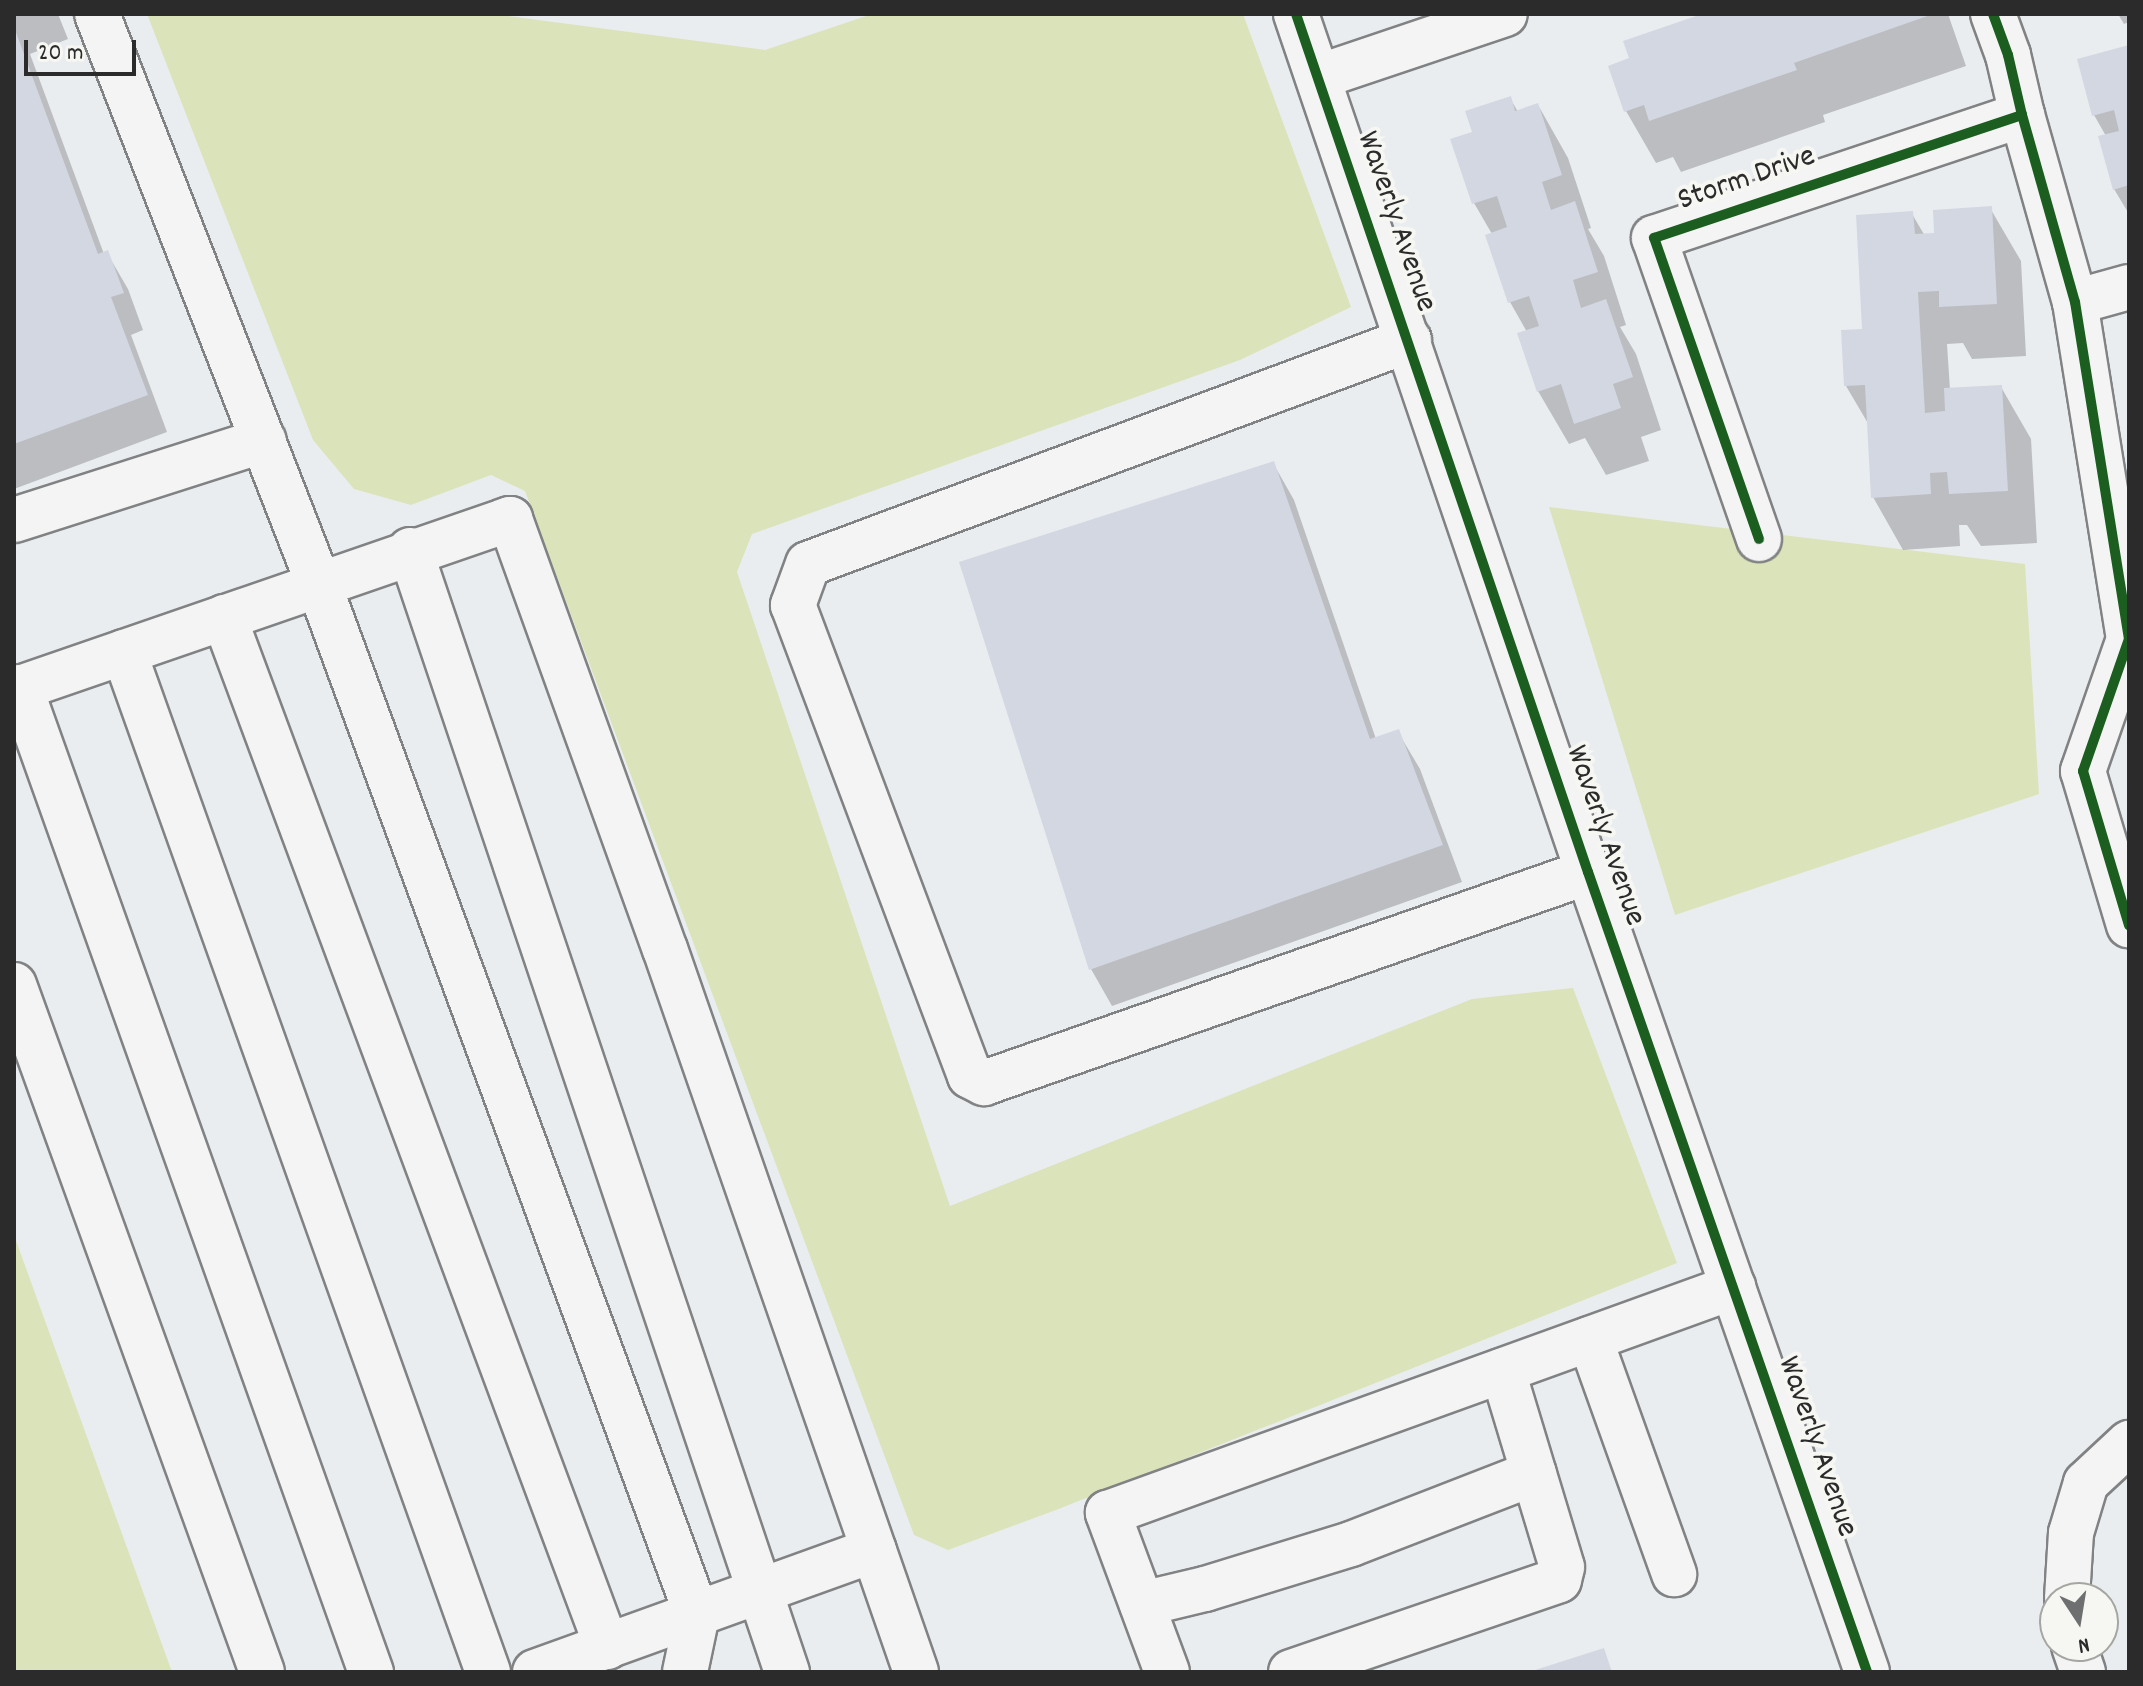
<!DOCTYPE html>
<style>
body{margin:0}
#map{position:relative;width:2143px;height:1686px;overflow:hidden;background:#eaedf0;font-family:Dekko,sans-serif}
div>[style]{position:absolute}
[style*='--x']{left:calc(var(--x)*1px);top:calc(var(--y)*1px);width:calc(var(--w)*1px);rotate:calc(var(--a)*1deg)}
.green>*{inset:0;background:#dbe3ba}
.shadow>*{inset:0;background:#0003}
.building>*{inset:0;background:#d3d7e2}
.roads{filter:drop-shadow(2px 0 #818284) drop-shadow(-2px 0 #818284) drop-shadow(0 2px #818284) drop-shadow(0 -2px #818284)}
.minor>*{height:44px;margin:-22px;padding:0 22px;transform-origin:22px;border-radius:22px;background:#f3f4f3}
.cycleway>*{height:10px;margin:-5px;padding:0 5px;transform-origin:5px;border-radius:5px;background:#1b5e20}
span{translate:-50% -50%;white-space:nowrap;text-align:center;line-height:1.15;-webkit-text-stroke:8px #f6f6f2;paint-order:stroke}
.street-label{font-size:32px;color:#2b2b2b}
.frame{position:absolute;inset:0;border:16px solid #2b2b2b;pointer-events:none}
.north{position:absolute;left:2039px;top:1582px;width:80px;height:80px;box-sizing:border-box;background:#f6f6f2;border:2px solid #a5a5a2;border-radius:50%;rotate:168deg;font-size:22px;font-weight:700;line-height:32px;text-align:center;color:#2b2b2b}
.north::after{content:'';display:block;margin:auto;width:28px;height:36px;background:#6e6f70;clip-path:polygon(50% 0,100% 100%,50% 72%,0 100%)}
.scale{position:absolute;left:24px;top:40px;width:112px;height:36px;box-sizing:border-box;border:4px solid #2b2b2b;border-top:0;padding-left:10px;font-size:24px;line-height:28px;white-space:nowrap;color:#2b2b2b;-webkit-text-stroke:6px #f6f6f2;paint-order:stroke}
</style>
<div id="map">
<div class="green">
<i style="clip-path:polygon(147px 14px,492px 14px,765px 50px,872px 14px,1243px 14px,1351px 307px,1240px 360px,752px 534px,737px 572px,950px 1206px,1472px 999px,1573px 988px,1677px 1263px,1056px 1510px,948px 1550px,914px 1535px,525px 491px,491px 475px,411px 505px,354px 489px,313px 440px)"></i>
<i style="clip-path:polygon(1549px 507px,2025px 564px,2039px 794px,1675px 915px)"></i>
<i style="clip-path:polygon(14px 1235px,172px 1672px,14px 1672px)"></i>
</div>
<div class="shadow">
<i style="clip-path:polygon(14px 14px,58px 14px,68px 39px,30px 54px,104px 254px,107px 253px,128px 289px,143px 330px,131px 335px,167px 432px,14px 489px)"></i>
<i style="clip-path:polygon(1708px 14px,1948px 14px,1966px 66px,1823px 115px,1825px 122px,1681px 172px,1673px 157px,1656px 163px,1626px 111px,1632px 59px)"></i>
<i style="clip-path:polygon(2118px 14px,2129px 14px,2129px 22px,2124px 24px)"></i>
<i style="clip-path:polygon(2129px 47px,2129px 214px,2114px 189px,2106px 136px,2094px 115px)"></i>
<i style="clip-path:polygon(1510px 98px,1518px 112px,1538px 105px,1568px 158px,1591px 228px,1588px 229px,1604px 256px,1626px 325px,1620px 327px,1636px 354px,1661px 430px,1641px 437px,1649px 461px,1606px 475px,1585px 438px,1569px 444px,1538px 391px,1527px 332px,1510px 302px,1492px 234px,1474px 203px,1474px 133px)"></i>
<i style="clip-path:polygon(1990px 208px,2021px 261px,2026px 356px,1972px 359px,1963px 343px,1947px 344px,1950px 390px,2001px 387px,2031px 439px,2037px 543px,1981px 546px,1967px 525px,1959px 525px,1960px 546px,1903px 550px,1873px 497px,1869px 425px,1846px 386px,1864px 331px,1912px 214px,1925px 236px,1937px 235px)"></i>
<i style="clip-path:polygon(1273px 463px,1294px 500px,1376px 739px,1398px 732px,1420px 769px,1462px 882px,1112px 1006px,1091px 969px)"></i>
</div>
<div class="building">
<i style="clip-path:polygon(1702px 14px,1933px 14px,1794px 63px,1797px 70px,1649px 121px,1644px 105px,1624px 112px,1608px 66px,1629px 58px,1623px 41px)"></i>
<i style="clip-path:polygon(14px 27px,98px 254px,108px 250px,124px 293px,111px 297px,148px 395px,14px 444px)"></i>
<i style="clip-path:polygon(2129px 45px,2129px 185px,2113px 190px,2098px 136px,2119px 131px,2114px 110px,2092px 116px,2077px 59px)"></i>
<i style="clip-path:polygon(1511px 96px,1515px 111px,1538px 103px,1562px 175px,1542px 182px,1551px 210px,1575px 201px,1598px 272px,1573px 280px,1581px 308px,1606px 299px,1633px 377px,1613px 384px,1621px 408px,1574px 424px,1561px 384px,1537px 392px,1517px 333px,1539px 326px,1529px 296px,1508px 303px,1485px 235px,1507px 227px,1497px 196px,1472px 204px,1450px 139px,1472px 132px,1465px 111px)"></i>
<i style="clip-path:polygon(1992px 206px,1997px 304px,1939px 307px,1939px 291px,1918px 292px,1925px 413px,1945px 411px,1944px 388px,2002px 385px,2008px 491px,1949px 494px,1947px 472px,1930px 473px,1931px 494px,1871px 498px,1865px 385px,1844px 386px,1841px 330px,1862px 329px,1856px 215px,1913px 211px,1915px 234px,1934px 233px,1933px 210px)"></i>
<i style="clip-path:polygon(1274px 461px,1370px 739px,1399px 729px,1443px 845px,1089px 970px,959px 562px)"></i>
<i style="clip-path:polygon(1604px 1648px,1612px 1672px,1532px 1672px,1532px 1671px)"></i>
</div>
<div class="roads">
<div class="minor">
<i style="--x:97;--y:14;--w:613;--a:68.75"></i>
<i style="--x:319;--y:585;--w:1097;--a:69.85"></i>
<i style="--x:697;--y:1615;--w:58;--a:101.9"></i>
<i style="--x:1296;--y:14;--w:906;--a:71.21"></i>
<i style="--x:1588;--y:872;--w:847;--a:70.77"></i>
<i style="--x:1993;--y:14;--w:44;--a:69.9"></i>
<i style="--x:2008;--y:55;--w:62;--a:76.9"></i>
<i style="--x:2022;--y:115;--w:194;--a:74.2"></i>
<i style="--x:2075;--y:302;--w:341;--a:80.9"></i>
<i style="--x:2129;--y:639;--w:140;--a:109.2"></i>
<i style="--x:2083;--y:771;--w:161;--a:73.4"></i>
<i style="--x:1318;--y:77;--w:197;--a:-18.6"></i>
<i style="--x:2075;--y:302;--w:56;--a:-15.5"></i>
<i style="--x:1409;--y:340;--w:641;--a:159.56"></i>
<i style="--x:808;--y:564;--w:44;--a:110.1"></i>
<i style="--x:793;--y:605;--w:503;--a:69.4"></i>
<i style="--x:970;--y:1076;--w:16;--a:27"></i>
<i style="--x:984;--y:1083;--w:640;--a:-19.26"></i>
<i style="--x:14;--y:520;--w:262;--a:-17.7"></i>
<i style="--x:1759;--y:539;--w:319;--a:-109.2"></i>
<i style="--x:1654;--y:238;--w:388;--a:-18.5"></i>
<i style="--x:410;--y:550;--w:1184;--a:71.43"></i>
<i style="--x:224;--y:617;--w:1099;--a:69.6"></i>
<i style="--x:124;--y:652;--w:1083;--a:70.36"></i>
<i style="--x:20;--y:687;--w:1046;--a:70.39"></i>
<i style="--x:14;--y:690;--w:525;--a:-19.02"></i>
<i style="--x:510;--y:519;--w:457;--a:70.2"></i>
<i style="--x:665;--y:949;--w:765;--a:70.85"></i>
<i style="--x:14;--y:985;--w:730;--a:70.15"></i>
<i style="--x:1590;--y:1339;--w:250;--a:70.3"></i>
<i style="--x:2067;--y:1598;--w:65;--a:-86.5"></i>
<i style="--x:2071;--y:1533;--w:52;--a:-73.3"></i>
<i style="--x:2086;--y:1483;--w:59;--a:-42.9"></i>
<i style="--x:1142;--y:1604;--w:65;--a:-13.4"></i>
<i style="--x:1205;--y:1589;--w:153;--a:-17.1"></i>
<i style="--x:1351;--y:1544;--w:196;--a:-21.2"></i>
<i style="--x:2074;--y:1646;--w:28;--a:71"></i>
<i style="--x:535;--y:1672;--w:360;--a:-19.8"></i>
<i style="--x:1167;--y:1672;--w:170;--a:-110.4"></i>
<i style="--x:1108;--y:1513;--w:665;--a:-19.88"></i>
<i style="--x:1291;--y:1672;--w:283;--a:-18.9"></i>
<i style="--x:1559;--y:1580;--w:13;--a:-77"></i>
<i style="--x:1562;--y:1567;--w:205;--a:-106.8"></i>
</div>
</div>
<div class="cycleway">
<i style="--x:1296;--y:14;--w:906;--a:71.21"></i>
<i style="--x:1588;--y:872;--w:847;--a:70.77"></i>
<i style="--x:1993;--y:14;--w:44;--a:69.9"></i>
<i style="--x:2008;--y:55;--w:62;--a:76.9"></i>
<i style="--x:2022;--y:115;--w:194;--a:74.2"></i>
<i style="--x:2075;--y:302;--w:341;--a:80.9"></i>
<i style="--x:2129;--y:639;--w:140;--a:109.2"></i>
<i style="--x:2083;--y:771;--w:161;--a:73.4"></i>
<i style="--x:1759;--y:539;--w:319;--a:-109.2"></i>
<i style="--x:1654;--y:238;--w:388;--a:-18.5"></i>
</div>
<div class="street-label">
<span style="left:1747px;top:180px;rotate:-19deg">Storm Drive</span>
<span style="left:1395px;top:222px;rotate:71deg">Waverly Avenue</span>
<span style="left:1604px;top:836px;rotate:71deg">Waverly Avenue</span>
<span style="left:1816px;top:1447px;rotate:71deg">Waverly Avenue</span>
</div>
<div class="frame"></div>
<div class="north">N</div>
<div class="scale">20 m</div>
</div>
